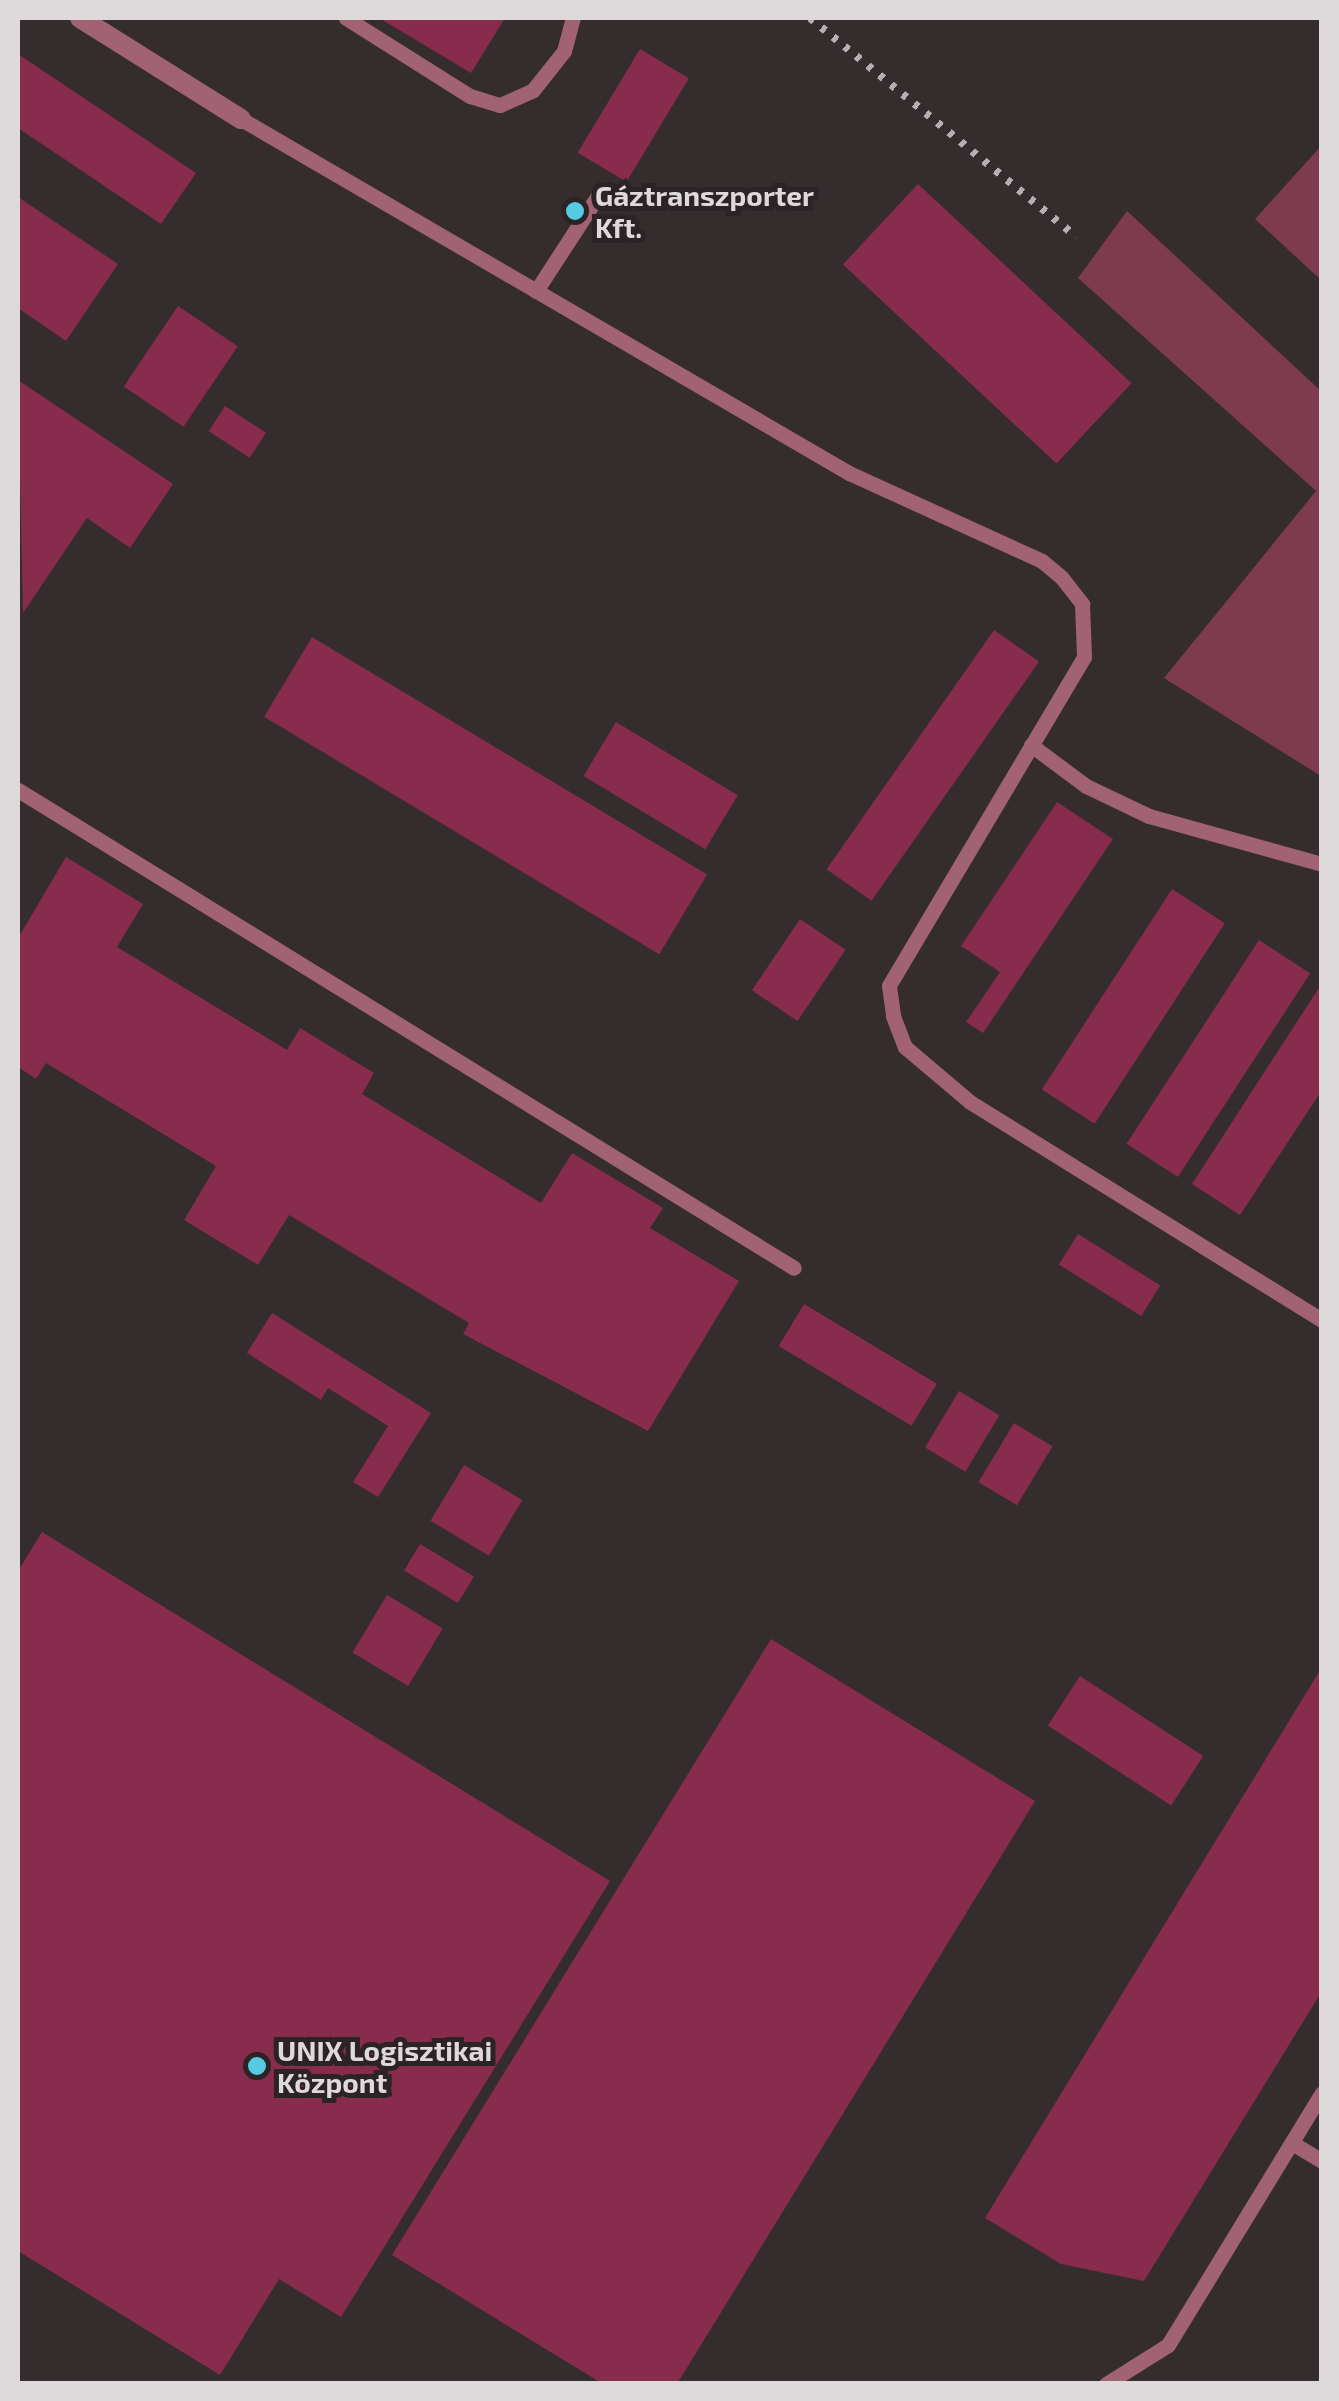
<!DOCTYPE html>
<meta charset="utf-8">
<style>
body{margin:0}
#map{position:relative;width:1339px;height:2401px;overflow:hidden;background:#352c2e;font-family:"Exo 2",sans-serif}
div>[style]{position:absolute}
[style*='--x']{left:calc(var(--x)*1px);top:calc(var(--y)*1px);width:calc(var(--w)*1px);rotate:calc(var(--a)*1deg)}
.green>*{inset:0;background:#7e3a4f}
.building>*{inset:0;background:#872c4c;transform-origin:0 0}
.lane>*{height:15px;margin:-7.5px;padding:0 7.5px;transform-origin:7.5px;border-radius:7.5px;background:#a16273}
.street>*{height:20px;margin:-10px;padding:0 10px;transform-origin:10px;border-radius:10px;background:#a16273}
.rail>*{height:8px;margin-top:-4px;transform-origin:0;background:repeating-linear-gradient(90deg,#b5afb1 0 5px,transparent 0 15px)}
.dots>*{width:28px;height:28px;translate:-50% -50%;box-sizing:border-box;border:5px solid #2b2325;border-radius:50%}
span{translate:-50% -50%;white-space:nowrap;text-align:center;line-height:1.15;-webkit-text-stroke:10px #2b2325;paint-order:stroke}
.poi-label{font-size:28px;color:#ded9da;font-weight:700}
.left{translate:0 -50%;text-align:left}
.frame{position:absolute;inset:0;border:20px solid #ded9da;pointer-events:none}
</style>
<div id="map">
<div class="green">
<i style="clip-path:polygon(1321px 146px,1321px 280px,1255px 219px)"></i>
<i style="clip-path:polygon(1127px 211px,1321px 391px,1321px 776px,1164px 678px,1316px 491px,1078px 278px)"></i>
</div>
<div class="building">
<i style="clip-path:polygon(379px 18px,505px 18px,471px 73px)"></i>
<i style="left:640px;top:49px;width:57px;height:121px;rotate:31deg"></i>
<i style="clip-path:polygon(18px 54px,196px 173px,161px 224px,18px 128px)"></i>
<i style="left:918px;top:184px;width:292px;height:110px;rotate:43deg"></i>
<i style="clip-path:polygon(18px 197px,118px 264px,66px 341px,18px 308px)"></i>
<i style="left:178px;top:306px;width:72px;height:97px;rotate:34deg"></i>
<i style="clip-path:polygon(18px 380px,173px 484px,130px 548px,87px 518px,23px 613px)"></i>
<i style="left:225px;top:406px;width:49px;height:30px;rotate:33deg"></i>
<i style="left:994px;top:630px;width:55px;height:292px;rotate:35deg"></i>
<i style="left:312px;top:637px;width:461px;height:93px;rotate:31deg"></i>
<i style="left:616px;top:722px;width:142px;height:63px;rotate:31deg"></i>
<i style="clip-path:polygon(1057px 802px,1113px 839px,983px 1033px,966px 1022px,1000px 972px,961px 946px)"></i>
<i style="clip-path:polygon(66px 857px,143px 904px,117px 947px,287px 1050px,300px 1028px,374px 1073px,362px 1094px,541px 1203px,572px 1153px,663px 1208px,650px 1228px,739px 1281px,648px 1431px,463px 1334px,469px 1323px,289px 1215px,258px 1265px,184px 1220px,216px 1166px,46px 1063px,36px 1079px,18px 1067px,18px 938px)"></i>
<i style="left:1172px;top:889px;width:63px;height:239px;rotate:33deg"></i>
<i style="left:800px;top:919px;width:55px;height:86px;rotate:34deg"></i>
<i style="left:1259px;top:940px;width:61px;height:243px;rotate:33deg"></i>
<i style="clip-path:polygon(1322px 983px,1322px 1090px,1240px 1215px,1192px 1184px)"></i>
<i style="left:1078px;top:1234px;width:97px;height:36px;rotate:32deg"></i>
<i style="left:804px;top:1304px;width:155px;height:49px;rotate:31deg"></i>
<i style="clip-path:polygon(272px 1313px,431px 1413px,378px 1497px,353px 1482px,388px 1426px,328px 1388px,321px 1400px,247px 1353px)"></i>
<i style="left:959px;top:1391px;width:47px;height:66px;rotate:31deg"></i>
<i style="left:1014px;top:1423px;width:45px;height:69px;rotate:31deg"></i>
<i style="left:464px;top:1465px;width:68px;height:65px;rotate:31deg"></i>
<i style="clip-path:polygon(42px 1532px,610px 1881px,341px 2317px,279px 2279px,220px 2375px,18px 2251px,18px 1571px)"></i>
<i style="left:420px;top:1544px;width:63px;height:31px;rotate:31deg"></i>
<i style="left:387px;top:1595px;width:65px;height:67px;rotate:31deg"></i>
<i style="clip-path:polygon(771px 1639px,1035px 1801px,677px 2384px,603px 2384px,392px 2255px)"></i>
<i style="clip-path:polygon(1322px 1667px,1322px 1991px,1144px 2281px,1061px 2264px,985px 2218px)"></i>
<i style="left:1080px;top:1676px;width:147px;height:59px;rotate:33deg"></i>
</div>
<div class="lane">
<i style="--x:346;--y:18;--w:146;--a:32.2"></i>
<i style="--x:470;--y:96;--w:31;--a:17"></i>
<i style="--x:500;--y:105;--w:36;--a:-24"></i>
<i style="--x:533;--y:90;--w:50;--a:-51.5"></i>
<i style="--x:564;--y:51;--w:34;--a:-75"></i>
<i style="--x:241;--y:119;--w:704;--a:30.21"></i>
<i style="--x:849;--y:473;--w:212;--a:24.5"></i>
<i style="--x:1042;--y:561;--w:26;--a:40"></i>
<i style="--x:1062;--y:578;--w:33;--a:52"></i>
<i style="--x:1082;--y:604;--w:53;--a:87.8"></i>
<i style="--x:1084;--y:657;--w:382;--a:120.7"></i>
<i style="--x:889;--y:986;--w:30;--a:82"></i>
<i style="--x:893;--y:1016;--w:33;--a:69"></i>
<i style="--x:905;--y:1047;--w:85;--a:40.2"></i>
<i style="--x:970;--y:1102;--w:414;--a:31.8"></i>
<i style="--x:536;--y:291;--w:112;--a:-57"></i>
<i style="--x:1031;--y:745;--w:69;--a:36.7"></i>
<i style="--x:1086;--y:786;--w:70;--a:25.5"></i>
<i style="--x:1149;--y:816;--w:180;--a:15.5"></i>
<i style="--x:18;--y:790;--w:911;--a:31.63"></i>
<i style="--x:1292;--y:2143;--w:35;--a:31"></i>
<i style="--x:1106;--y:2384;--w:73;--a:-32.2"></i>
<i style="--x:1168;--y:2345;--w:295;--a:-58.6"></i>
</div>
<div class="street">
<i style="--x:80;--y:18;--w:190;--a:32.1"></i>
</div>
<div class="rail">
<i style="--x:810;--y:18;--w:345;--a:39.4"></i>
</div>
<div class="dots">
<i style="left:575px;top:211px;background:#55cae0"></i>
<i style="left:257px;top:2066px;background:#55cae0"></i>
</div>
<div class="poi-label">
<span class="left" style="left:595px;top:211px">Gáztranszporter<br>Kft.</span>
<span class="left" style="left:277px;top:2066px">UNIX Logisztikai<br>Központ</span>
</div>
<div class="frame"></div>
</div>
